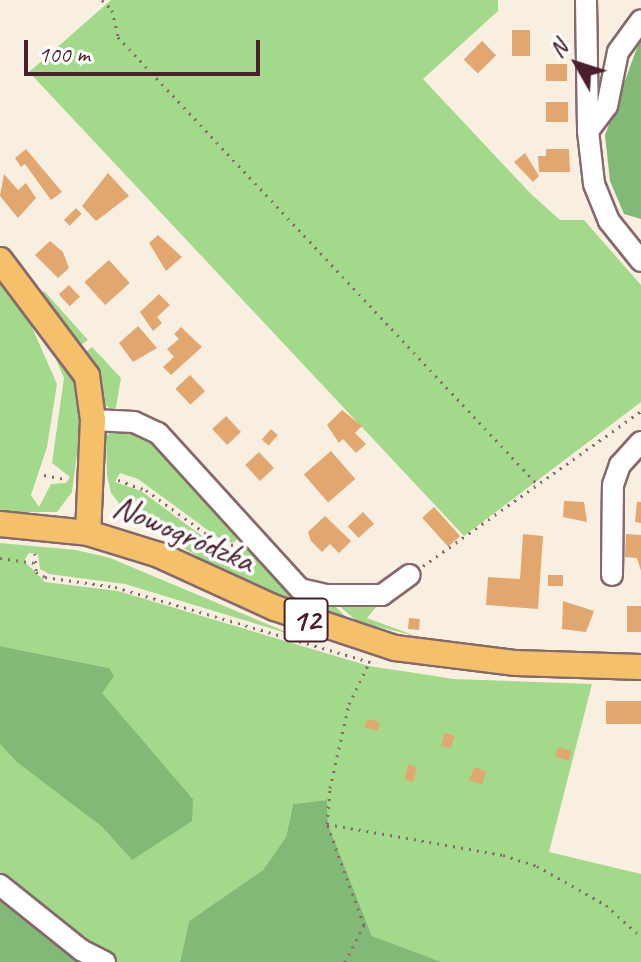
<!DOCTYPE html>
<meta charset="utf-8">
<style>
body{margin:0}
#map{position:relative;width:641px;height:962px;overflow:hidden;background:#f9efe1;font-family:Caveat,sans-serif}
div>[style]{position:absolute}
[style*='--x']{left:calc(var(--x)*1px);top:calc(var(--y)*1px);width:calc(var(--w)*1px);rotate:calc(var(--a)*1deg)}
.green>*{inset:0;background:#a3d98a}
.forest>*{inset:0;background:#82b976}
.building>*{inset:0;background:#e2a66f;transform-origin:0 0}
.path>*{height:3px;margin-top:-1.5px;transform-origin:0;background:repeating-linear-gradient(90deg,#87686b 0 2px,transparent 0 8px)}
.roads{filter:drop-shadow(2px 0 #87686b) drop-shadow(-2px 0 #87686b) drop-shadow(0 2px #87686b) drop-shadow(0 -2px #87686b)}
.minor>*{height:20px;margin:-10px;padding:0 10px;transform-origin:10px;border-radius:10px;background:#fff}
.major>*{height:24px;margin:-12px;padding:0 12px;transform-origin:12px;border-radius:12px;background:#f4c16a}
span{translate:-50% -50%;white-space:nowrap;text-align:center;line-height:1.15;-webkit-text-stroke:7px #fff;paint-order:stroke}
.shield-label span{padding:2px 6px;background:#fff;border:2px solid;border-radius:6px;-webkit-text-stroke-width:0}
.shield-label{font-size:32px;color:#4a1f2b;font-weight:700}
.street-label{font-size:34px;color:#4a1f2b}
.north{position:absolute;left:537px;top:24px;width:80px;height:80px;-webkit-text-stroke:6px #fff;paint-order:stroke;rotate:309deg;font-size:22px;font-weight:700;line-height:32px;text-align:center;color:#4a1f2b}
.north::after{content:'';display:block;margin:auto;width:28px;height:36px;background:#4a1f2b;clip-path:polygon(50% 0,100% 100%,50% 72%,0 100%)}
.scale{position:absolute;left:24px;top:40px;width:236px;height:36px;box-sizing:border-box;border:4px solid #4a1f2b;border-top:0;padding-left:10px;font-size:24px;line-height:28px;white-space:nowrap;color:#4a1f2b;-webkit-text-stroke:6px #fff;paint-order:stroke}
</style>
<div id="map">
<div class="green">
<i style="clip-path:polygon(111px 0,498px 0,498px 11px,423px 79px,531px 194px,560px 220px,584px 220px,641px 285px,641px 402px,464px 536px,29px 72px)"></i>
<i style="clip-path:polygon(0 277px,20px 300px,57px 384px,47px 447px,31px 495px,39px 507px,51px 484px,66px 483px,70px 477px,52px 463px,64px 378px,44px 331px,56px 342px,79px 387px,81px 422px,72px 492px,57px 512px,0 512px)"></i>
<i style="clip-path:polygon(44px 291px,88px 340px,81px 345px,41px 296px)"></i>
<i style="clip-path:polygon(92px 347px,121px 378px,115px 412px,105px 405px,86px 352px)"></i>
<i style="clip-path:polygon(127px 428px,153px 441px,241px 537px,232px 543px,220px 539px,138px 479px,120px 473px,115px 482px,141px 491px,220px 549px,232px 550px,246px 543px,328px 599px,353px 624px,238px 580px,129px 516px,111px 493px,107px 476px,106px 437px,111px 431px)"></i>
<i style="clip-path:polygon(0 543px,76px 550px,110px 558px,296px 636px,125px 584px,49px 574px,40px 569px,38px 554px,29px 553px,24px 561px,45px 582px,118px 591px,369px 666px,454px 679px,592px 684px,549px 852px,641px 874px,641px 962px,442px 962px,372px 936px,328px 824px,327px 800px,293px 804px,286px 837px,263px 870px,189px 921px,180px 962px,99px 962px,0 885px,0 744px,101px 826px,132px 860px,193px 799px,101px 693px,109px 668px,0 646px)"></i>
<i style="clip-path:polygon(381px 601px,367px 618px,416px 636px,358px 622px,338px 605px)"></i>
</div>
<div class="forest">
<i style="clip-path:polygon(641px 37px,641px 219px,624px 214px,610px 181px,605px 135px)"></i>
<i style="clip-path:polygon(0 646px,109px 668px,114px 676px,102px 693px,193px 799px,192px 821px,132px 860px,101px 826px,17px 762px,0 744px)"></i>
<i style="clip-path:polygon(327px 800px,328px 824px,372px 936px,442px 962px,180px 962px,189px 921px,263px 870px,286px 837px,293px 804px)"></i>
<i style="clip-path:polygon(0 885px,99px 962px,0 962px)"></i>
</div>
<div class="building">
<i style="left:512px;top:30px;width:18px;height:26px"></i>
<i style="left:482px;top:41px;width:20px;height:26px;rotate:45deg"></i>
<i style="left:546px;top:64px;width:21px;height:17px"></i>
<i style="left:546px;top:102px;width:22px;height:20px"></i>
<i style="clip-path:polygon(26px 149px,62px 192px,51px 200px,25px 164px,21px 167px,15px 158px)"></i>
<i style="clip-path:polygon(546px 149px,569px 149px,570px 172px,539px 172px,538px 156px,546px 156px)"></i>
<i style="clip-path:polygon(525px 153px,539px 176px,533px 182px,514px 162px)"></i>
<i style="clip-path:polygon(108px 173px,129px 196px,96px 221px,82px 206px)"></i>
<i style="clip-path:polygon(4px 174px,18px 190px,26px 183px,36px 198px,18px 218px,0 196px)"></i>
<i style="left:76px;top:208px;width:8px;height:17px;rotate:45deg"></i>
<i style="clip-path:polygon(158px 235px,182px 257px,166px 271px,149px 243px)"></i>
<i style="clip-path:polygon(50px 241px,63px 252px,69px 268px,58px 278px,35px 255px)"></i>
<i style="left:109px;top:260px;width:31px;height:33px;rotate:48deg"></i>
<i style="left:69px;top:285px;width:16px;height:14px;rotate:47deg"></i>
<i style="clip-path:polygon(159px 294px,170px 305px,157px 317px,162px 323px,153px 331px,140px 312px)"></i>
<i style="clip-path:polygon(138px 326px,157px 348px,133px 362px,119px 343px)"></i>
<i style="clip-path:polygon(181px 327px,202px 347px,171px 375px,163px 367px,174px 357px,167px 349px,179px 339px,174px 334px)"></i>
<i style="left:190px;top:375px;width:22px;height:20px;rotate:47deg"></i>
<i style="clip-path:polygon(342px 410px,362px 426px,355px 433px,366px 444px,356px 453px,343px 439px,339px 443px,327px 425px)"></i>
<i style="left:226px;top:416px;width:22px;height:19px;rotate:47deg"></i>
<i style="left:271px;top:429px;width:9px;height:14px;rotate:41deg"></i>
<i style="left:331px;top:451px;width:37px;height:36px;rotate:49deg"></i>
<i style="left:259px;top:452px;width:22px;height:19px;rotate:47deg"></i>
<i style="clip-path:polygon(564px 501px,584px 502px,587px 522px,563px 517px)"></i>
<i style="clip-path:polygon(637px 502px,641px 502px,641px 523px,635px 522px)"></i>
<i style="left:434px;top:507px;width:39px;height:16px;rotate:48deg"></i>
<i style="left:363px;top:512px;width:16px;height:21px;rotate:47deg"></i>
<i style="clip-path:polygon(325px 516px,351px 541px,339px 553px,330px 544px,322px 552px,311px 541px,308px 532px)"></i>
<i style="clip-path:polygon(523px 534px,543px 536px,538px 609px,486px 605px,488px 577px,520px 579px)"></i>
<i style="clip-path:polygon(626px 534px,641px 535px,641px 571px,637px 558px,625px 557px)"></i>
<i style="left:548px;top:575px;width:15px;height:11px"></i>
<i style="clip-path:polygon(563px 601px,594px 611px,586px 632px,562px 629px)"></i>
<i style="left:627px;top:606px;width:14px;height:26px"></i>
<i style="left:409px;top:618px;width:11px;height:11px;rotate:5deg"></i>
<i style="left:606px;top:701px;width:35px;height:23px"></i>
<i style="left:367px;top:719px;width:13px;height:9px;rotate:13deg"></i>
<i style="left:445px;top:733px;width:10px;height:13px;rotate:17deg"></i>
<i style="left:558px;top:747px;width:14px;height:10px;rotate:17deg"></i>
<i style="left:408px;top:765px;width:9px;height:15px;rotate:13deg"></i>
<i style="left:474px;top:767px;width:13px;height:14px;rotate:18deg"></i>
</div>
<div class="path">
<i style="--x:102;--y:0;--w:14;--a:45"></i>
<i style="--x:112;--y:10;--w:28;--a:77"></i>
<i style="--x:118;--y:37;--w:614;--a:46.85"></i>
<i style="--x:44;--y:475;--w:21;--a:11"></i>
<i style="--x:118;--y:480;--w:30;--a:20"></i>
<i style="--x:146;--y:490;--w:95;--a:36"></i>
<i style="--x:223;--y:546;--w:15;--a:-8"></i>
<i style="--x:35;--y:553;--w:19;--a:87"></i>
<i style="--x:36;--y:572;--w:10;--a:29"></i>
<i style="--x:45;--y:577;--w:71;--a:8.1"></i>
<i style="--x:115;--y:587;--w:272;--a:16.4"></i>
<i style="--x:0;--y:558;--w:34;--a:8"></i>
<i style="--x:423;--y:566;--w:267;--a:-35.4"></i>
<i style="--x:327;--y:824;--w:179;--a:10"></i>
<i style="--x:503;--y:855;--w:36;--a:18"></i>
<i style="--x:537;--y:866;--w:79;--a:29.5"></i>
<i style="--x:606;--y:905;--w:47;--a:42.4"></i>
<i style="--x:345;--y:962;--w:42;--a:-62.8"></i>
<i style="--x:364;--y:925;--w:108;--a:-110.1"></i>
<i style="--x:327;--y:824;--w:36;--a:-85"></i>
<i style="--x:330;--y:788;--w:86;--a:-77.3"></i>
<i style="--x:349;--y:704;--w:46;--a:-64"></i>
</div>
<div class="roads">
<div class="minor">
<i style="--x:586;--y:0;--w:131;--a:89.1"></i>
<i style="--x:588;--y:131;--w:53;--a:83.5"></i>
<i style="--x:594;--y:184;--w:40;--a:68"></i>
<i style="--x:609;--y:221;--w:51;--a:51.3"></i>
<i style="--x:588;--y:131;--w:31;--a:-53"></i>
<i style="--x:607;--y:106;--w:55;--a:-78.5"></i>
<i style="--x:618;--y:52;--w:39;--a:-54"></i>
<i style="--x:93;--y:420;--w:41;--a:2.8"></i>
<i style="--x:134;--y:422;--w:26;--a:25"></i>
<i style="--x:158;--y:433;--w:211;--a:47.7"></i>
<i style="--x:300;--y:589;--w:27;--a:13"></i>
<i style="--x:326;--y:595;--w:56;--a:0"></i>
<i style="--x:382;--y:595;--w:34;--a:-36"></i>
<i style="--x:612;--y:575;--w:90;--a:-89.4"></i>
<i style="--x:613;--y:485;--w:21;--a:-71"></i>
<i style="--x:620;--y:465;--w:31;--a:-48"></i>
<i style="--x:0;--y:885;--w:104;--a:38.7"></i>
<i style="--x:81;--y:950;--w:27;--a:27"></i>
</div>
<div class="major">
<i style="--x:0;--y:260;--w:145;--a:53.1"></i>
<i style="--x:87;--y:376;--w:44;--a:82.2"></i>
<i style="--x:93;--y:420;--w:113;--a:92.5"></i>
<i style="--x:0;--y:524;--w:88;--a:5.8"></i>
<i style="--x:88;--y:533;--w:74;--a:17.2"></i>
<i style="--x:159;--y:555;--w:128;--a:24.6"></i>
<i style="--x:275;--y:608;--w:126;--a:18.4"></i>
<i style="--x:395;--y:648;--w:122;--a:7.1"></i>
<i style="--x:516;--y:663;--w:125;--a:1.8"></i>
</div>
</div>
<div class="shield-label">
<span style="left:306px;top:620px">12</span>
</div>
<div class="street-label">
<span style="left:184px;top:533px;rotate:23deg">Nowogródzka</span>
</div>
<div class="north">N</div>
<div class="scale">100 m</div>
</div>
